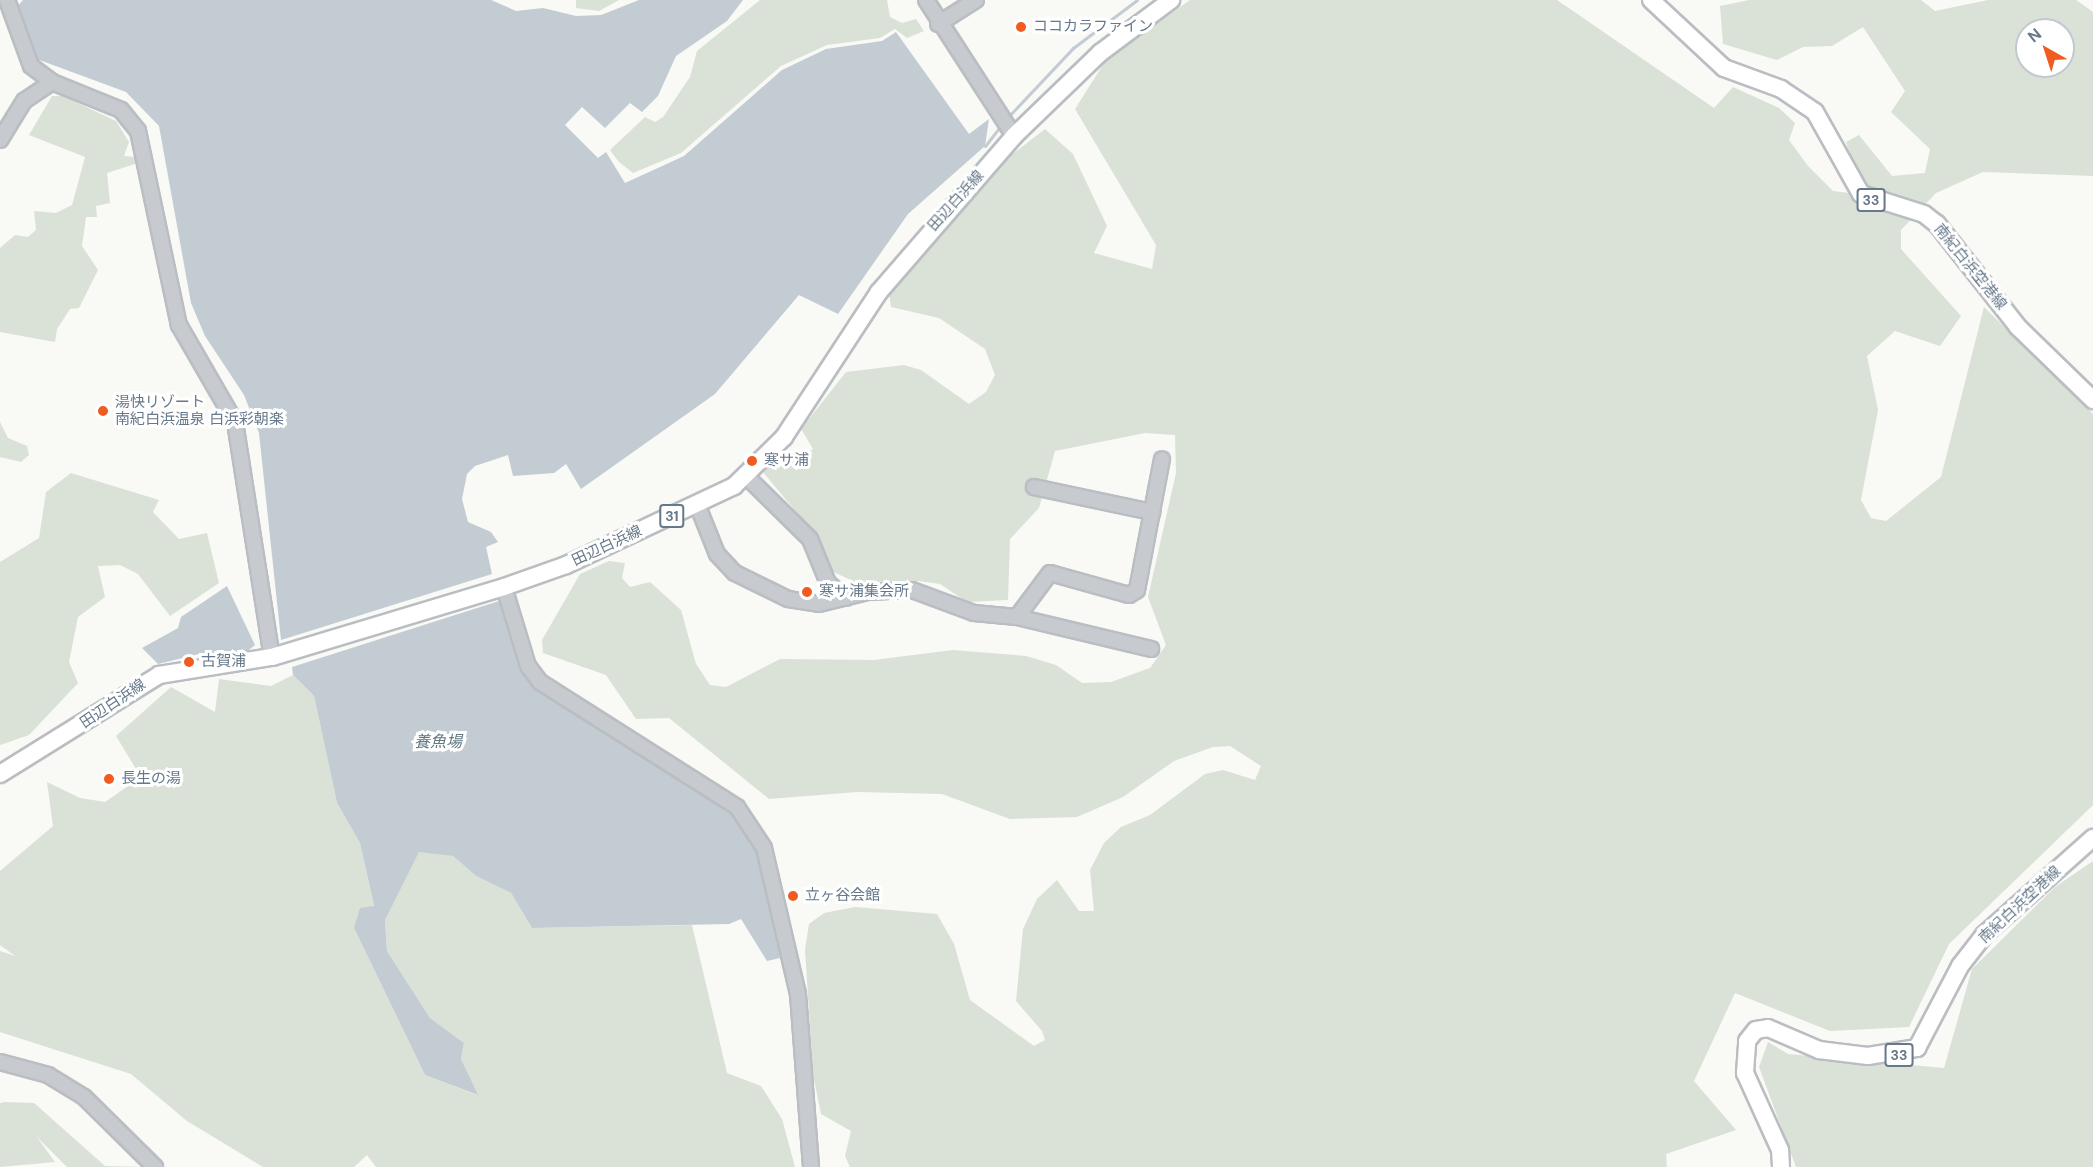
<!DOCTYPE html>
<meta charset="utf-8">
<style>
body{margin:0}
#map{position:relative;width:2093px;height:1167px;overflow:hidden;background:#f9f9f6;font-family:"DM Sans","Noto Sans JP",sans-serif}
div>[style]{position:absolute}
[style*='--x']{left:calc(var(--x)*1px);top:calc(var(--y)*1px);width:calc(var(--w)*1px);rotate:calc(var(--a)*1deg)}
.green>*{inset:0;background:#dae1d7}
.water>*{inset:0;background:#c2ccd2}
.stream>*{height:3px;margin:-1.5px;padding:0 1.5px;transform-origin:1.5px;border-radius:1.5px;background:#c2ccd2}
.roads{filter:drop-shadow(2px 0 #babec2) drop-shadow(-2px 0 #babec2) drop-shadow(0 2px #babec2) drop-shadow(0 -2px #babec2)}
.minor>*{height:14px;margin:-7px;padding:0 7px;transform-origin:7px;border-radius:7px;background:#c7cbcf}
.major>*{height:16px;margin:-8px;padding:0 8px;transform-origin:8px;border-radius:8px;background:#fff}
.dots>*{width:16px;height:16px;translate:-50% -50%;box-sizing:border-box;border:3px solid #fff;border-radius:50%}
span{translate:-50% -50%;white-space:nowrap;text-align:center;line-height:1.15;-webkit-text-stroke:6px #fff;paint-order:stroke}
.shield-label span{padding:2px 4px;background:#fff;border:2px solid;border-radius:4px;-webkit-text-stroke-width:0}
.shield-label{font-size:14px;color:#66788a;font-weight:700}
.poi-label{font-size:15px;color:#66788a}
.left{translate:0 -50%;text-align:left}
.street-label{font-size:15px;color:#66788a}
.water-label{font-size:16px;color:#627985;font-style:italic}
.north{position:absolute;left:2015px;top:18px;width:60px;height:60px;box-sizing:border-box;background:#fff;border:2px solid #c2c9d0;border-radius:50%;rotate:321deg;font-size:16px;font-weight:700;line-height:24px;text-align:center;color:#66788a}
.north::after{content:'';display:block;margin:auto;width:21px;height:27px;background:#f05c1f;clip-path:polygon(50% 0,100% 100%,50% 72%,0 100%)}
</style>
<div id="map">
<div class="green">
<i style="clip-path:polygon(576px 0,619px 0,599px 11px,576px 8px)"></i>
<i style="clip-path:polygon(760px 0,887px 0,890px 17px,902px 23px,916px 19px,924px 31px,907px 38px,895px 29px,880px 38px,827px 45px,781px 66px,681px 153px,633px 173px,619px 162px,610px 150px,645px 117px,655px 122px,663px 117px,690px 77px,697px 51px)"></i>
<i style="clip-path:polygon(evenodd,1190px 0,1557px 0,1714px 108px,1733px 87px,1779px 108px,1795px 123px,1789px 140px,1808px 166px,1833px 191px,1849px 193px,1857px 177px,1846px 142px,1859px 135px,1892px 176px,1925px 173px,1930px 149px,1891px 112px,1905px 91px,1863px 27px,1832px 46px,1803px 47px,1777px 60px,1723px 44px,1720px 6px,1749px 0,1921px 0,1935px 11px,1988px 0,2076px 0,2093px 12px,2093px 176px,1983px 172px,1936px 193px,1901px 230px,1901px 249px,1961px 316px,1940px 346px,1895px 331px,1867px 356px,1878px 410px,1861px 500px,1871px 518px,1886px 521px,1941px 477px,1984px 307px,2093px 414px,2093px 805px,1949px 944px,1909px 1027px,1830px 1031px,1735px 993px,1694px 1081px,1736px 1130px,1666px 1154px,1667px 1167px,850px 1167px,845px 1156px,851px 1131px,821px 1114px,813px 1074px,805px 949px,809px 924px,824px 913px,855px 907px,937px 914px,954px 944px,970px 1000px,1034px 1046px,1045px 1040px,1042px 1031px,1016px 1001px,1023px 929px,1037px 899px,1057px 880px,1079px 911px,1094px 911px,1090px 870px,1104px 843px,1121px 827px,1150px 815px,1205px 774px,1223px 770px,1255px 780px,1261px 766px,1230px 746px,1213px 747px,1174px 761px,1123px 797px,1077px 817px,1010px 819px,942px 794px,857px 792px,769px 799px,669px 718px,636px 719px,606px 675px,543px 653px,542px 640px,580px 574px,609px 561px,625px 563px,622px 578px,630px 587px,650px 582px,681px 610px,696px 664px,710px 685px,726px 687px,780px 659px,874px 660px,953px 650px,1026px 656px,1056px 665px,1082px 683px,1111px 682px,1150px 668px,1166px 645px,1148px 597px,1176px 473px,1175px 435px,1145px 433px,1055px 451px,1039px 508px,1010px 539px,1008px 600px,967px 602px,940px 584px,919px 581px,864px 586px,827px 569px,816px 536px,763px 472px,786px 453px,806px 454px,813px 449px,801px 429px,846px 372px,904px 365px,921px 370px,969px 404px,986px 392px,995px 375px,985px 349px,939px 318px,891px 307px,889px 293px,988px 173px,1045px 129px,1073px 154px,1107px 226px,1094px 253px,1152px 269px,1156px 245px,1075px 109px,1106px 60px,1190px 0,2027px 30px,2063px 30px,2063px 66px,2027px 66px,2027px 30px)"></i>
<i style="clip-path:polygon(52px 96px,63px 96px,116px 121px,129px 142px,124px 156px,136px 157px,135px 164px,107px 173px,110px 203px,96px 206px,97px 217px,86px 217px,82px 246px,98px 270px,79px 308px,70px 309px,57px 329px,55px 342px,0 332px,0 248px,15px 235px,28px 237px,36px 230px,34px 211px,56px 213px,72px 205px,85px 157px,29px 135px)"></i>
<i style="clip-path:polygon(0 422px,8px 438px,27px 446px,29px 455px,21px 462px,0 457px)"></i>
<i style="clip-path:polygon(71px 473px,159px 500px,153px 512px,179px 539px,207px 533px,219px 583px,170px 616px,138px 574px,120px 565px,98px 566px,105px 597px,78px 617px,69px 662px,78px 683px,29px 735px,0 745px,0 562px,39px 538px,46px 492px)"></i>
<i style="clip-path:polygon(293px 675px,314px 696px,337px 803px,360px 843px,374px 907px,354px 928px,425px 1075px,477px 1095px,461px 1059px,464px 1043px,430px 1018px,387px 951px,385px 920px,394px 894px,419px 852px,427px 850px,453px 856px,476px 876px,511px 893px,532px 928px,692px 925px,727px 1073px,761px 1086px,782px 1119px,795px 1167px,376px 1167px,367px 1155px,354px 1167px,263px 1167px,187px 1121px,131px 1074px,0 1032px,0 951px,15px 956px,0 945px,0 871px,53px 826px,47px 782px,80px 798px,105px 802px,141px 777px,116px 736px,171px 687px,215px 712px,219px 679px,271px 686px)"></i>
<i style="clip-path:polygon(2093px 861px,2093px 1167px,1796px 1167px,1759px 1067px,1768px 1042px,1788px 1054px,1944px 1068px,1972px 969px,2055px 887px)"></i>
<i style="clip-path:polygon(5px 1102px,34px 1103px,105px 1166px,146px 1167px,67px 1167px,36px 1136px,55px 1162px,0 1167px,0 1103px)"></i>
</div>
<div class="water">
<i style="clip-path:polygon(23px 0,491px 0,516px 11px,543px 8px,576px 16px,601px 15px,639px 0,743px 0,727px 21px,676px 56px,658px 96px,642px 112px,630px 103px,605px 128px,582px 107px,565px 125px,598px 158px,606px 152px,625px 183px,684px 156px,782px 70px,826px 49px,882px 41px,896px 32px,969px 134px,989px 119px,985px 146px,908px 214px,838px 314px,799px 295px,715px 394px,581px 489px,566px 464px,554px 473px,513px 476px,508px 455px,475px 466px,467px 474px,462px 499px,468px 522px,491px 532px,498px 542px,486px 547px,492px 574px,281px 640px,259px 433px,244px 395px,205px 336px,191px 303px,159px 126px,126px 92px,34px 58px,17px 7px)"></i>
<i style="clip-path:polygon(227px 586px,255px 645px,244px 654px,203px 653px,158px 664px,142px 648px,178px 628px,181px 617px)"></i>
<i style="clip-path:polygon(499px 601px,520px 672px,535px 686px,735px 813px,756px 849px,780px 958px,767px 961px,741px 919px,729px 924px,532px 928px,511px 893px,476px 876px,453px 856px,419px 852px,385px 920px,387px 951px,430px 1018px,464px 1043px,461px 1059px,478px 1095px,425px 1075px,354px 928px,360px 908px,374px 906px,360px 843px,337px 803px,314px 696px,293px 675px,292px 667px)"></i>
</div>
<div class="stream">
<i style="--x:1008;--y:117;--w:95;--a:-46.7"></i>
<i style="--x:1073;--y:48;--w:80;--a:-36.9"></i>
<i style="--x:985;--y:146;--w:28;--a:-52"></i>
</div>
<div class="roads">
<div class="minor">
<i style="--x:7;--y:0;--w:70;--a:70"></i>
<i style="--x:31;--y:66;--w:26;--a:37"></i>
<i style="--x:52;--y:82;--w:74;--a:22.1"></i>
<i style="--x:121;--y:110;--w:27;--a:51"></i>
<i style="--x:138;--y:131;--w:198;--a:78.1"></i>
<i style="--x:179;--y:325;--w:112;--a:60"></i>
<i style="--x:235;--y:422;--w:238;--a:81.1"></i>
<i style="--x:926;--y:0;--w:162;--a:57.1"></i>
<i style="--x:938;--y:24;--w:45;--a:-32.3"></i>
<i style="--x:0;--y:140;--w:46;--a:-58.4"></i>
<i style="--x:24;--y:101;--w:34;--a:-34"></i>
<i style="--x:747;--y:477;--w:88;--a:44.5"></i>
<i style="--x:810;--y:539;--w:48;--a:67.8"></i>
<i style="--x:828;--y:583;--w:23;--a:41"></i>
<i style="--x:1034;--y:487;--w:121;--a:12"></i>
<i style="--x:697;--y:504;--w:54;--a:68.2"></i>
<i style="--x:717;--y:554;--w:26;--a:47"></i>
<i style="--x:735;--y:573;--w:59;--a:26.1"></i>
<i style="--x:788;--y:599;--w:31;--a:9"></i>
<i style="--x:819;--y:604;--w:49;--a:-14"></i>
<i style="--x:867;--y:592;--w:45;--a:-2.5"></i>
<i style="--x:912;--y:590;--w:66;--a:20.4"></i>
<i style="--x:974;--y:613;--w:43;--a:5.3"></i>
<i style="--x:1017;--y:617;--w:138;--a:13.4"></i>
<i style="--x:504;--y:587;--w:83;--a:73.1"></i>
<i style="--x:528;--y:666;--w:20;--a:53"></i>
<i style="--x:540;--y:682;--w:233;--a:32.4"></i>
<i style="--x:737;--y:807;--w:49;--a:56.6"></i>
<i style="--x:764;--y:848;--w:150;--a:76.9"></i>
<i style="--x:798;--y:994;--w:173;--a:85.7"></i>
<i style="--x:1017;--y:617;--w:55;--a:-53.1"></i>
<i style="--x:1050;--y:573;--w:82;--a:15.6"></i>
<i style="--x:1129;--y:595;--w:9;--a:-32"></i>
<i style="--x:1137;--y:590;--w:133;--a:-79.2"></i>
<i style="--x:0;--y:1062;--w:50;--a:15.2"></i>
<i style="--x:48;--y:1075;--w:42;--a:31.4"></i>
<i style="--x:84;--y:1097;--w:100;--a:44.6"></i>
</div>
<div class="major">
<i style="--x:1651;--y:0;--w:100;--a:43"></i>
<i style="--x:1724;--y:68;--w:61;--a:20.2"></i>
<i style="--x:1781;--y:89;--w:41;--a:34.1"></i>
<i style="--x:1815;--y:112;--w:94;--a:60.7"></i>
<i style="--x:1861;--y:194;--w:66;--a:17.6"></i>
<i style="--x:1924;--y:214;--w:16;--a:38"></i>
<i style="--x:1937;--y:224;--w:131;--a:51.8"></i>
<i style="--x:2018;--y:327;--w:105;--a:44.2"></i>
<i style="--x:0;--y:774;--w:187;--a:-31.9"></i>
<i style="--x:159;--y:675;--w:114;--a:-9.1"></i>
<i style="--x:272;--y:657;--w:242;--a:-16.8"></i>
<i style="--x:504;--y:587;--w:66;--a:-19.5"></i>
<i style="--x:566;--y:565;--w:186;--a:-25.2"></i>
<i style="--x:734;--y:486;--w:70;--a:-44.4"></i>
<i style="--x:784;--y:437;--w:173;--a:-56.8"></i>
<i style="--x:879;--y:292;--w:206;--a:-49.1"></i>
<i style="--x:1014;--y:136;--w:120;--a:-44"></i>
<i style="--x:1100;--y:53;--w:89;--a:-36.7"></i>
<i style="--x:1781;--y:1167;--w:17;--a:-93"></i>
<i style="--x:1780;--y:1150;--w:85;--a:-114.4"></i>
<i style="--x:1745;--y:1073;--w:32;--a:-86"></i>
<i style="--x:1747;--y:1041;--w:14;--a:-51"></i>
<i style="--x:1756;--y:1030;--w:12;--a:-9"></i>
<i style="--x:1768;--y:1028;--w:56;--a:23.3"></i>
<i style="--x:1819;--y:1050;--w:49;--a:7"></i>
<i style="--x:1868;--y:1056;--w:50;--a:-9.3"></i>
<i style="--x:1917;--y:1048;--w:93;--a:-62.3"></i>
<i style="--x:1960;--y:966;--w:39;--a:-52"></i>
<i style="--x:1984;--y:935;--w:146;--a:-41.7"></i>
</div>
</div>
<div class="dots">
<i style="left:1021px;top:27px;background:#f05c1f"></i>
<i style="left:103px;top:411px;background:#f05c1f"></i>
<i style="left:752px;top:461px;background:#f05c1f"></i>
<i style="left:807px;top:592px;background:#f05c1f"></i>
<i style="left:189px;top:662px;background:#f05c1f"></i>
<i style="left:109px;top:779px;background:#f05c1f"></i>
<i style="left:793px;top:896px;background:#f05c1f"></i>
</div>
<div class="shield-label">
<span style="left:1871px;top:200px">33</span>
<span style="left:672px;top:516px">31</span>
<span style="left:1899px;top:1055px">33</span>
</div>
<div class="poi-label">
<span class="left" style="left:1033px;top:27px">ココカラファイン</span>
<span class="left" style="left:115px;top:411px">湯快リゾート<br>南紀白浜温泉 白浜彩朝楽</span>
<span class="left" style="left:764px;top:461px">寒サ浦</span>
<span class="left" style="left:819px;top:592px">寒サ浦集会所</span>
<span class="left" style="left:201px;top:662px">古賀浦</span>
<span class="left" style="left:121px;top:779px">長生の湯</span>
<span class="left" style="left:805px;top:896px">立ヶ谷会館</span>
</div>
<div class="street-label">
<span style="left:956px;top:201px;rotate:-48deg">田辺白浜線</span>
<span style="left:1970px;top:267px;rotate:51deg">南紀白浜空港線</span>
<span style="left:607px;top:546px;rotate:-25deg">田辺白浜線</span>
<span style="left:113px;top:704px;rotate:-34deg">田辺白浜線</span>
<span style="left:2020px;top:905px;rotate:-43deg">南紀白浜空港線</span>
</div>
<div class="water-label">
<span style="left:438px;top:742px">養魚場</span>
</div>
<div class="north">N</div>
</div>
